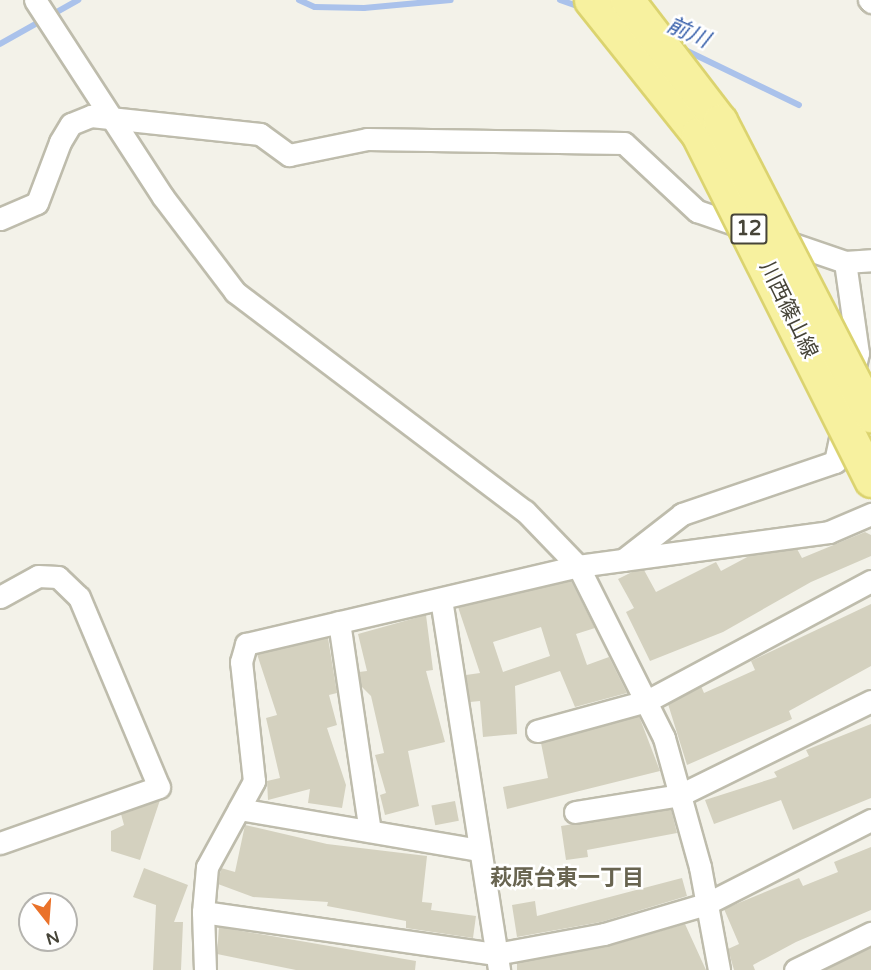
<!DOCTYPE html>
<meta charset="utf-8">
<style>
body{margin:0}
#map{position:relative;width:871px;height:970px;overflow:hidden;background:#f3f2e9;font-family:"Varela Round","Noto Sans JP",sans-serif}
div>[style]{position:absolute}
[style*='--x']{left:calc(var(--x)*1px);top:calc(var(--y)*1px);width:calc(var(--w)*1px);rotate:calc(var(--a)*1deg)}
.stream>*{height:6px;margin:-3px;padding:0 3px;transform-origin:3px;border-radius:3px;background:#aac2eb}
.building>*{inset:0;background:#d4d1bf;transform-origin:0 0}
.roads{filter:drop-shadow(2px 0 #bebcac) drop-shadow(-2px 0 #bebcac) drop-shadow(0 2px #bebcac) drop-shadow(0 -2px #bebcac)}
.minor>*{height:21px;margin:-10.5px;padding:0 10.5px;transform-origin:10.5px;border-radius:10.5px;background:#fff}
.bridges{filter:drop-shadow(2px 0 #dbd36f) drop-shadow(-2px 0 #dbd36f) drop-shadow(0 2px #dbd36f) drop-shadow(0 -2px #dbd36f)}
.primary-bridge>*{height:33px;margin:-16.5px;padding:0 16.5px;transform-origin:16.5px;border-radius:16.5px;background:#f7f19f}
span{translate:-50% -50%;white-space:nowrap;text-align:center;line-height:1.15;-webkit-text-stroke:5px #fff;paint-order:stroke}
.shield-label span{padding:2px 4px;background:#fff;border:2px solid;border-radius:4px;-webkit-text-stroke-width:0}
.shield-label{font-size:20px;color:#464438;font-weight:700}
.street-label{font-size:21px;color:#464438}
.water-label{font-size:22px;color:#3961ab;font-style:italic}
.neighbourhood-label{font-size:22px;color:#686450;font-weight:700}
.north{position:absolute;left:18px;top:892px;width:60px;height:60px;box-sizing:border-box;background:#fff;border:2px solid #b5b4af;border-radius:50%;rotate:163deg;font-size:16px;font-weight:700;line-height:24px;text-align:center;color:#464438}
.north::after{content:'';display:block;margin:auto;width:21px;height:27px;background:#ea722a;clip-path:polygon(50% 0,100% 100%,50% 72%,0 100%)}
</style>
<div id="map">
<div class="stream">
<i style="--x:299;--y:0;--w:17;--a:24"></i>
<i style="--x:315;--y:7;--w:49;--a:1.2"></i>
<i style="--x:364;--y:8;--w:87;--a:-5.3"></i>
<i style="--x:560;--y:0;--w:24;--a:19"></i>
<i style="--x:0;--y:44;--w:90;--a:-29.4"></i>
<i style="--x:681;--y:48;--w:131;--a:25.8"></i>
</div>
<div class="building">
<i style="clip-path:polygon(865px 532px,871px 535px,871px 556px,811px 582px,723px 632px,650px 661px,626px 612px,634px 608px,618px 579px,632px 572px,644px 570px,656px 592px,716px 562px,721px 571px,751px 555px,797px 549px,802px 558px)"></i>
<i style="clip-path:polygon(evenodd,571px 581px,595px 628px,576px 634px,587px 665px,609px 657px,627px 693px,575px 707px,560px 671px,515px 686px,517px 734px,483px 737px,480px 701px,470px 702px,466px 675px,480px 673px,458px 607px,571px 581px,541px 627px,550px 656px,503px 672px,493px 642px,541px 627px)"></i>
<i style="clip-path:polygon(871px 604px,871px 666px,789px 711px,792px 719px,687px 765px,668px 704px,701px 686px,704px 693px,755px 670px,751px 661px)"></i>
<i style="clip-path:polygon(426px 615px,433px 670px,426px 671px,445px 742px,408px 751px,419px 806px,385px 815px,380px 795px,386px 793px,375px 755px,384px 753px,371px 696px,361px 686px,359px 672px,367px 671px,358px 634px)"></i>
<i style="clip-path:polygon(328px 638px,337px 693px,329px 695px,337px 725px,327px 728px,346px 785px,342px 808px,308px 803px,310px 789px,268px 800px,267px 781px,280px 778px,266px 718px,277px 715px,257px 654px)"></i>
<i style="clip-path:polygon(639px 716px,660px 771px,507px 809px,503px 787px,548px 778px,541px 743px)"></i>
<i style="clip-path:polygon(871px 724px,871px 798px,793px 830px,781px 800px,714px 824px,705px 800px,777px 777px,774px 772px,809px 756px,806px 750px)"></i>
<i style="clip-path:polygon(160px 800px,140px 860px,111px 851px,111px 831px,124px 825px,121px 814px)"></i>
<i style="left:455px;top:801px;width:20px;height:24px;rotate:79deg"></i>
<i style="clip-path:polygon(671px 809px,677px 833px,587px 850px,588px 857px,566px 860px,561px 826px)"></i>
<i style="clip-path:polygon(245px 825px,327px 844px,427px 856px,422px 902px,432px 903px,431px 910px,476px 916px,473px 938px,406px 928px,406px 921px,327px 906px,328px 902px,253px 897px,218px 884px,221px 868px,235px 872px)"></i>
<i style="clip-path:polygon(871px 847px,871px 910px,796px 942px,753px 965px,755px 970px,734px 970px,728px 949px,739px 944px,724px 909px,799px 878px,803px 886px,838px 872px,834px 862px)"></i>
<i style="clip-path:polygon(144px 868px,188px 885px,174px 922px,183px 922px,181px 970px,153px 970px,156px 905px,133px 897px)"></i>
<i style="clip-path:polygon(682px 878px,687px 896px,601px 922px,517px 937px,512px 905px,535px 901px,537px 916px)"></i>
<i style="clip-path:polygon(685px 924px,706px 970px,517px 970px,517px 963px,606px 947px)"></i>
<i style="clip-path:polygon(219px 927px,416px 961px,415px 970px,296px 970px,217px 954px)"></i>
<i style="clip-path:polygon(871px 948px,871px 970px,824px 970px,866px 950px)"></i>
</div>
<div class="roads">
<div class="minor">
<i style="--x:35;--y:0;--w:235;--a:57"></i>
<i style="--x:163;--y:197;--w:119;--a:52.8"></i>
<i style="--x:235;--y:292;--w:363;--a:37.1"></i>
<i style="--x:525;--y:511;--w:76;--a:46.1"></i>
<i style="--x:578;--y:566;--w:192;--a:63.4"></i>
<i style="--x:664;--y:738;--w:134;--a:74.4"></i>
<i style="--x:700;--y:867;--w:105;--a:79.5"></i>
<i style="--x:869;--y:0;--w:3;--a:45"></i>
<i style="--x:0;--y:219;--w:40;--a:-23.4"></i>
<i style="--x:37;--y:203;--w:65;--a:-69.3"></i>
<i style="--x:60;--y:142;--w:21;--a:-59"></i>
<i style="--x:71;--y:124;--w:22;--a:-22"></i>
<i style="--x:91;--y:116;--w:170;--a:6.1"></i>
<i style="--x:260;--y:134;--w:36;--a:36"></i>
<i style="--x:289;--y:155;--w:80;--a:-11.6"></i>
<i style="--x:367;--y:139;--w:257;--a:0.9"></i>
<i style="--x:624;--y:143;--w:100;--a:43"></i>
<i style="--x:697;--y:211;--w:55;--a:19.1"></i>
<i style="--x:778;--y:239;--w:71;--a:18.9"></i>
<i style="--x:845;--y:262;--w:92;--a:81.9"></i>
<i style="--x:858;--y:353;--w:28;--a:103"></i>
<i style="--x:845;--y:262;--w:26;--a:-4"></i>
<i style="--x:623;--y:560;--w:75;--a:-37.9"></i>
<i style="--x:682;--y:514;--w:162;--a:-18.8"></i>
<i style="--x:835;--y:462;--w:40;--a:-78"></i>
<i style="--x:0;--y:597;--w:43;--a:-28.9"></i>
<i style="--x:38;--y:576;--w:20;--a:3"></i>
<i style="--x:58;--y:577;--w:29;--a:44"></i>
<i style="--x:79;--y:597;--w:206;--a:67.2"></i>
<i style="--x:159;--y:787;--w:169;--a:160.6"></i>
<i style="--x:441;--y:599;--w:376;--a:81.1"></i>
<i style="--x:339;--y:622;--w:211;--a:81.6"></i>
<i style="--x:537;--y:731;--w:114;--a:-15.3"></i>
<i style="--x:647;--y:701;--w:254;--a:-28.2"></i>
<i style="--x:239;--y:809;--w:244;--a:9.7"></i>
<i style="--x:575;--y:812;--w:106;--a:-9.2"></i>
<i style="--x:680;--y:795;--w:213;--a:-26.2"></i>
<i style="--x:203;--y:912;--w:45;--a:-84.9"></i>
<i style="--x:207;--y:867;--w:98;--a:-61.3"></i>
<i style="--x:254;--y:781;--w:120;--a:-96.2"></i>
<i style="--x:241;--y:662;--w:19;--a:-74"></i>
<i style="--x:246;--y:644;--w:341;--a:-13.2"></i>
<i style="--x:578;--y:566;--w:253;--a:-7.7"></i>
<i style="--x:829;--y:532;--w:46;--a:-23.2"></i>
<i style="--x:205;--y:970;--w:58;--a:-92"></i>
<i style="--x:203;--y:912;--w:296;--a:8.2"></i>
<i style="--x:496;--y:954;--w:110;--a:-10.5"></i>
<i style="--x:604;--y:934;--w:106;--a:-16.4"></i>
<i style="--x:706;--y:904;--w:185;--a:-27"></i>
<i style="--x:795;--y:970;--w:85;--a:-26"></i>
</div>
</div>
<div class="bridges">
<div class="primary-bridge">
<i style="--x:591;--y:0;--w:171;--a:51.4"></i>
<i style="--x:698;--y:134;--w:387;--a:63.4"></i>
<i style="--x:627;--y:0;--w:153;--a:52.5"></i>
<i style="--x:720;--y:121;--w:331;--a:62.8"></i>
</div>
</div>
<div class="shield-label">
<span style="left:749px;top:229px">12</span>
</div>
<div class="street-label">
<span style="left:788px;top:310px;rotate:64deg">川西篠山線</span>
</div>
<div class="water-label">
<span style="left:688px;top:33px;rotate:24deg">前川</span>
</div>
<div class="neighbourhood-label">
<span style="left:567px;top:879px">萩原台東一丁目</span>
</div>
<div class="north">N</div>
</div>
